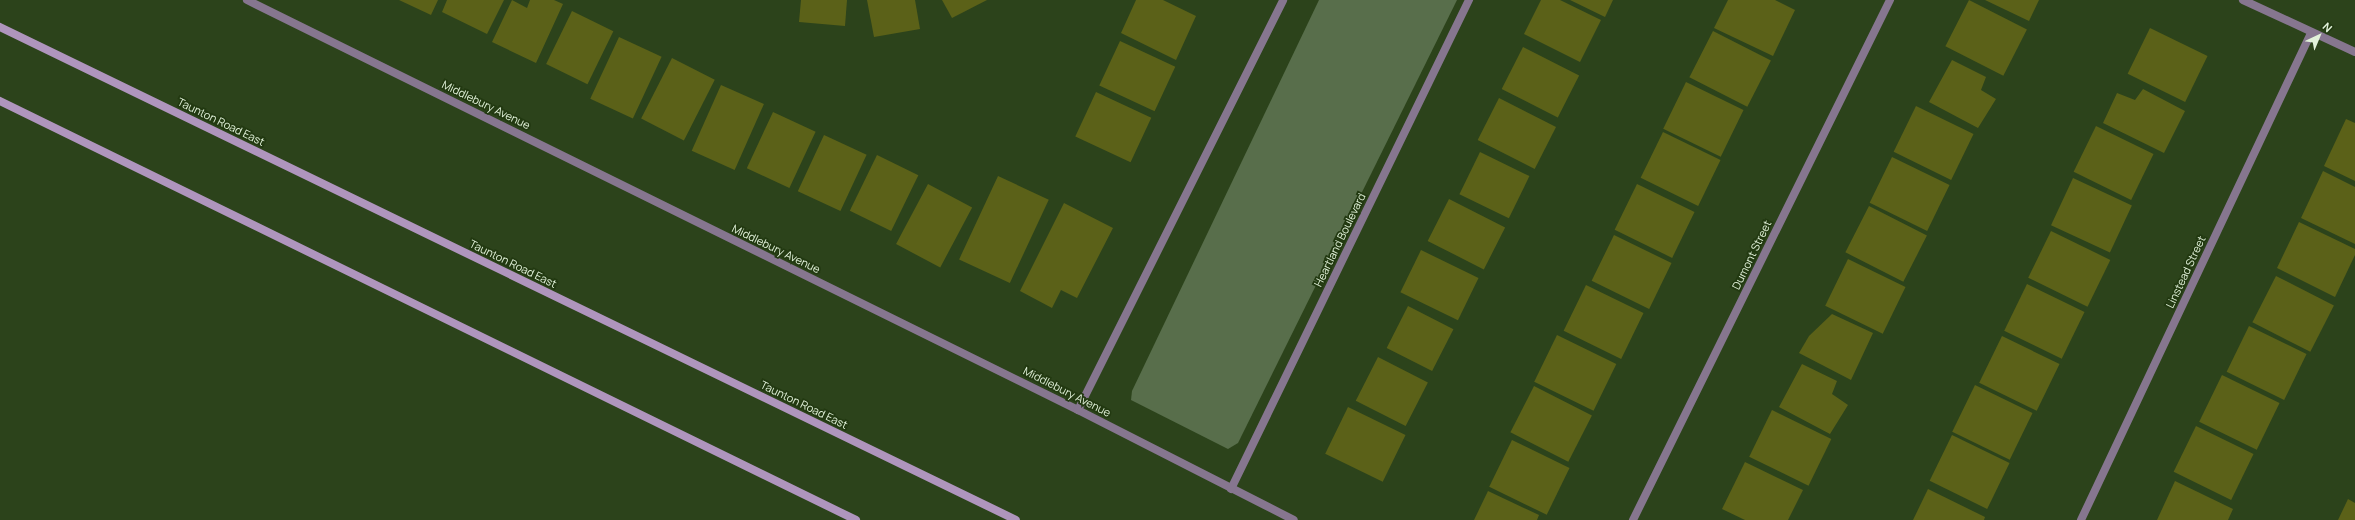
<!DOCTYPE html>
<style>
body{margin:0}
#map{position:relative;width:2355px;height:520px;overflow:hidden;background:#2c431b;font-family:Manrope,sans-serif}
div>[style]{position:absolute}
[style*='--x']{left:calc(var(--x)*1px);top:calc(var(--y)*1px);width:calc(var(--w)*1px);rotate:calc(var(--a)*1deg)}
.green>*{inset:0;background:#586e4b}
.building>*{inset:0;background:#5b6118;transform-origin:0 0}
.minor>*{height:8px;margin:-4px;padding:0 4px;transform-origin:4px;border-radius:4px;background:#86768f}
.secondary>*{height:8px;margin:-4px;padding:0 4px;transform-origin:4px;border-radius:4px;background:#af95bd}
span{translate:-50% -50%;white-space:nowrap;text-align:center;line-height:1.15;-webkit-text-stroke:3.5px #223911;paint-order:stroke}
.street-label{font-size:11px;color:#e1f1d9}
.north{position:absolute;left:2299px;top:16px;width:40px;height:40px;-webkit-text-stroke:3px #223911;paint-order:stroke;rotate:44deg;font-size:11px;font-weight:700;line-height:16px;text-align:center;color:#e1f1d9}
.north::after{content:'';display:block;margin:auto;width:14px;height:18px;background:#e1f1d9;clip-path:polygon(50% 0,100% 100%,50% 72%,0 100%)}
</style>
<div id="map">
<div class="green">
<i style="clip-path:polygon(1319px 0,1457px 0,1238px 443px,1228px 449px,1131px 400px,1132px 391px)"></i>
</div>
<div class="building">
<i style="clip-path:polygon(399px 0,438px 0,431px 15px)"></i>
<i style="clip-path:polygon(447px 0,504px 0,487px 34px,442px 12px)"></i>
<i style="clip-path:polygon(512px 0,527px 8px,530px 0,554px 0,563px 4px,536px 63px,492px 42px)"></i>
<i style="clip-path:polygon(801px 0,847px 0,845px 26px,799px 22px)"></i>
<i style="clip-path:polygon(867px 0,915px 0,920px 29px,874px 37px)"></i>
<i style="clip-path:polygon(942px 0,987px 0,952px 18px)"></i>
<i style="clip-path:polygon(1136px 0,1163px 0,1196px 16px,1176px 60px,1121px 33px)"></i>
<i style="clip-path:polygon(1541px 0,1560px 0,1601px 20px,1580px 62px,1524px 34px)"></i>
<i style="clip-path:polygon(1570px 0,1613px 0,1605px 17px)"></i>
<i style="clip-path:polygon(1728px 0,1775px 0,1795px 10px,1773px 56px,1714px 28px)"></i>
<i style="left:1969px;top:0;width:65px;height:52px;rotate:27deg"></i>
<i style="clip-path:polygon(1985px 0,2039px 0,2029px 21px)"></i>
<i style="left:572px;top:11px;width:46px;height:59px;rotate:26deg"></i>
<i style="left:2150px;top:28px;width:64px;height:51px;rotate:26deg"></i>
<i style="left:1713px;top:31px;width:65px;height:52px;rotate:27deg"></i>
<i style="left:619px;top:37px;width:47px;height:68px;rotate:25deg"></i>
<i style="left:1120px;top:41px;width:61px;height:49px;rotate:25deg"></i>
<i style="left:1523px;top:47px;width:63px;height:47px;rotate:27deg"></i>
<i style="left:672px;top:58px;width:48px;height:68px;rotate:27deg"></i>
<i style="clip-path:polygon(1952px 60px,1986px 77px,1981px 90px,1996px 99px,1978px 128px,1929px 102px)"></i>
<i style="left:1686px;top:82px;width:64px;height:52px;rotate:26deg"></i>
<i style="left:721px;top:85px;width:47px;height:72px;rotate:24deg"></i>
<i style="clip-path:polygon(2143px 89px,2185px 111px,2164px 153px,2103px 123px,2117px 93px,2135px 100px)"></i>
<i style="left:1096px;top:92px;width:61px;height:49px;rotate:25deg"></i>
<i style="left:1499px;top:98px;width:64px;height:47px;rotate:27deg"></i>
<i style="left:1916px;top:106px;width:64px;height:51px;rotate:26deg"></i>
<i style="left:773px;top:112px;width:47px;height:62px;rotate:25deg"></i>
<i style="clip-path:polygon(2346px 119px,2355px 123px,2355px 181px,2324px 166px)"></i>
<i style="left:2096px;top:126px;width:64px;height:51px;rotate:26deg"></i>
<i style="left:1663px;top:132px;width:64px;height:51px;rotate:26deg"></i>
<i style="left:824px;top:135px;width:47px;height:62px;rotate:25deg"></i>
<i style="left:1480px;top:152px;width:55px;height:47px;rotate:26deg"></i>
<i style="left:877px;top:155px;width:46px;height:62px;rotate:26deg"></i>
<i style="left:1892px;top:157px;width:64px;height:51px;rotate:26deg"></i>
<i style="clip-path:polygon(2323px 171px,2355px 187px,2355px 244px,2301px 218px)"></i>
<i style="left:998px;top:176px;width:56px;height:92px;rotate:25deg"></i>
<i style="left:2073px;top:178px;width:65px;height:52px;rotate:25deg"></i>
<i style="left:928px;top:184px;width:50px;height:68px;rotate:28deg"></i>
<i style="left:1637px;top:184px;width:64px;height:51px;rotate:26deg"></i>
<i style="left:1449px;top:199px;width:63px;height:47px;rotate:27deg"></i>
<i style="clip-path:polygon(1064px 203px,1113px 228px,1077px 298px,1061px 290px,1052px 308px,1020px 291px)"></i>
<i style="left:1869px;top:206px;width:65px;height:52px;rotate:27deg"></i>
<i style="clip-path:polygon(2299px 222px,2355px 249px,2355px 255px,2335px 297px,2277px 268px)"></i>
<i style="left:2051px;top:231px;width:66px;height:52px;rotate:26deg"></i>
<i style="left:1614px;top:235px;width:64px;height:51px;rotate:26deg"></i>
<i style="left:1421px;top:250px;width:64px;height:47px;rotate:26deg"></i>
<i style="left:1848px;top:259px;width:64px;height:52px;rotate:26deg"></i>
<i style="left:2276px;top:276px;width:65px;height:52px;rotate:27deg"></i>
<i style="left:2027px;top:284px;width:64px;height:52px;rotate:26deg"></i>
<i style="left:1586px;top:285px;width:64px;height:51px;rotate:26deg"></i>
<i style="left:1408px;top:306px;width:51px;height:47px;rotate:27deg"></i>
<i style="clip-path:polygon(1832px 314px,1873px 333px,1851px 380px,1799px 353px,1809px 336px)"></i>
<i style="left:2249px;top:326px;width:64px;height:51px;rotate:26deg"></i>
<i style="left:1557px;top:335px;width:66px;height:52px;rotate:26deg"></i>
<i style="left:2002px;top:336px;width:64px;height:52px;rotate:26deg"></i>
<i style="left:1378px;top:357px;width:56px;height:49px;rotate:27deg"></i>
<i style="clip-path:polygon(1802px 364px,1837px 381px,1832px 394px,1848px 405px,1830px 434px,1779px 407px)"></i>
<i style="left:2222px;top:375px;width:64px;height:52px;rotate:26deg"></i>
<i style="left:1975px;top:385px;width:64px;height:52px;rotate:26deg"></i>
<i style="left:1534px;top:386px;width:65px;height:52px;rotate:27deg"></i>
<i style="left:1348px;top:407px;width:64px;height:52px;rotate:26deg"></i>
<i style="left:1772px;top:410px;width:66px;height:52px;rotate:26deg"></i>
<i style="left:2196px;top:426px;width:64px;height:51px;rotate:26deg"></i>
<i style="left:1952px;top:435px;width:64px;height:51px;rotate:26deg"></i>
<i style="left:1512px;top:440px;width:64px;height:52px;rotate:26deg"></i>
<i style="clip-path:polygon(1745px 462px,1803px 490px,1788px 520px,1745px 520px,1722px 509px)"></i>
<i style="clip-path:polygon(2175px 481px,2233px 509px,2228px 520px,2157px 520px)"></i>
<i style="clip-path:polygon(1928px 489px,1985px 517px,1984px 520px,1913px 520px)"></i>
<i style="clip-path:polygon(1488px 491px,1539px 515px,1537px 520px,1474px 520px)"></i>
<i style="clip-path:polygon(2348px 499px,2355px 503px,2355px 520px,2338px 520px)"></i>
</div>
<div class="minor">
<i style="--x:247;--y:0;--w:927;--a:26.26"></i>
<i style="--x:1078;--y:410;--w:242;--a:27"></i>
<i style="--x:2243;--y:0;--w:123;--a:24.9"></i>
<i style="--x:1078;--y:410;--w:458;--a:-63.4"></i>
<i style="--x:1231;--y:489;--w:544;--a:-64.05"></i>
<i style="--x:1633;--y:520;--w:580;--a:-63.7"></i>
<i style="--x:2081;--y:520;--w:539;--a:-64.72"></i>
</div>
<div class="secondary">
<i style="--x:0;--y:27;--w:1129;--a:25.88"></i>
<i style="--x:0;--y:101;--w:953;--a:26.08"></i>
</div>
<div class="street-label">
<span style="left:486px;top:105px;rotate:26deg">Middlebury Avenue</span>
<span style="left:221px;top:122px;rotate:26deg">Taunton Road East</span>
<span style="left:1340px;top:240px;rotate:-64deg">Heartland Boulevard</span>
<span style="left:776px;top:249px;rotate:26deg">Middlebury Avenue</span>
<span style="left:1752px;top:255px;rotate:-64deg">Dumont Street</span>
<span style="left:513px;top:264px;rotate:26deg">Taunton Road East</span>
<span style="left:2186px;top:272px;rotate:-65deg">Linstead Street</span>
<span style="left:1067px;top:392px;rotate:27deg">Middlebury Avenue</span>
<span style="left:804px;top:405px;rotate:26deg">Taunton Road East</span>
</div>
<div class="north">N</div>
</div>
